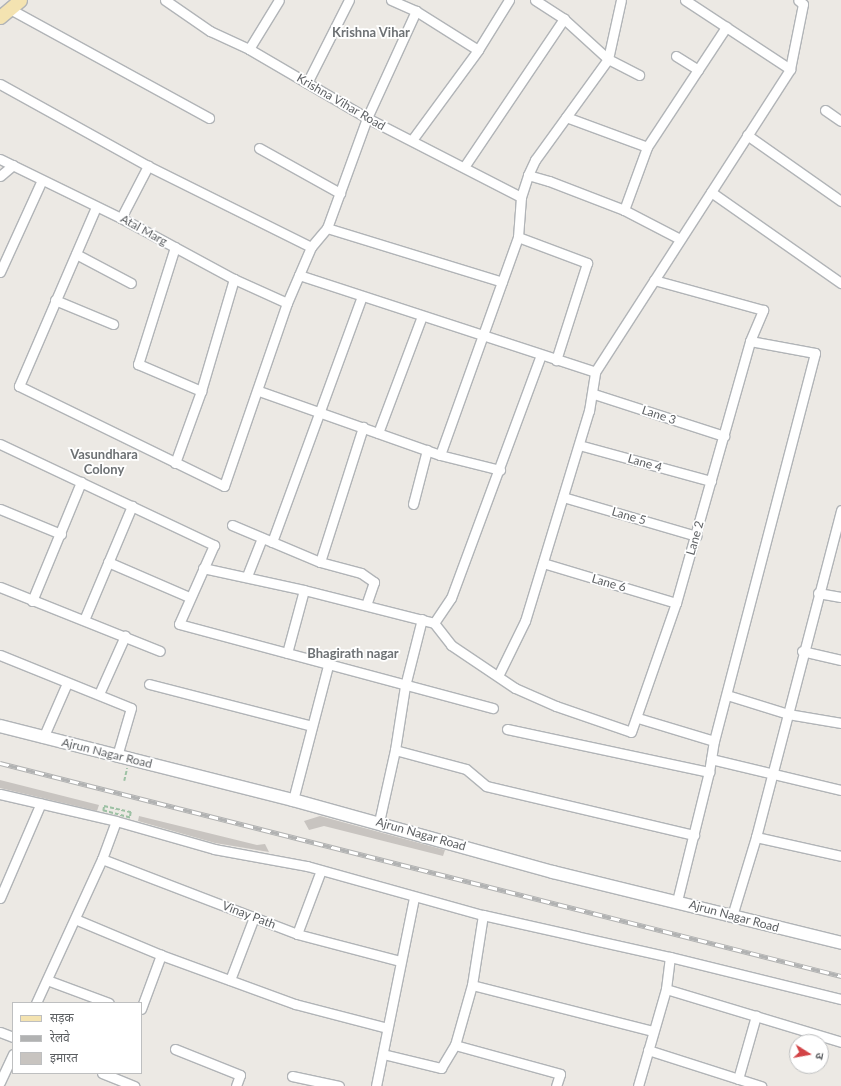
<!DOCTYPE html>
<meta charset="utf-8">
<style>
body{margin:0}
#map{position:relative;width:841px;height:1086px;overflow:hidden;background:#ece9e4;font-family:Lato,"Noto Sans Devanagari",sans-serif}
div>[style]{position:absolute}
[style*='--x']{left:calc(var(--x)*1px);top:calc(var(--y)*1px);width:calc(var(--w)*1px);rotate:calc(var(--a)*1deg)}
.building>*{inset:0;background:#c8c4c0}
.path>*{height:1.5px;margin-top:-0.75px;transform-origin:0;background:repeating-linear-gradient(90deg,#9dc1a4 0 4px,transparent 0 6px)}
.roads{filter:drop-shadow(1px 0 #b1b4b7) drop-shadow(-1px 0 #b1b4b7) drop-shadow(0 1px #b1b4b7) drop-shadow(0 -1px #b1b4b7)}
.street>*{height:9px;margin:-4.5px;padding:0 4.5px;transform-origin:4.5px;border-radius:4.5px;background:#fff}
.secondary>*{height:12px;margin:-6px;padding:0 6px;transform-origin:6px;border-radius:6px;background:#fff}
.primary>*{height:13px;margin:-6.5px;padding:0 6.5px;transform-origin:6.5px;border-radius:6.5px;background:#f4e3b1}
.rail>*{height:4.5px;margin-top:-2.25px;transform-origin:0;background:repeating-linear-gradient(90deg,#fff 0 9px,#b1b2b2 0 18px);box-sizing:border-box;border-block:1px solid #b1b2b2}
span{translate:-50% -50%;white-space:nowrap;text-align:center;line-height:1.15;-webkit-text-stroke:3.5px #fff;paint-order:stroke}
.street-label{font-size:12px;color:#5c5f62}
.neighbourhood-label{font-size:13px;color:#6d7174;font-weight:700}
.legend{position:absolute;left:12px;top:1002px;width:130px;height:72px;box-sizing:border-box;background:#fff;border:1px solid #bebfc0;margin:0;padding:5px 7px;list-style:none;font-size:12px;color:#5c5f62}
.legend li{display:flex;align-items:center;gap:8px;height:20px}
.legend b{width:20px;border:1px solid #bebfc0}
.north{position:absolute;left:789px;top:1034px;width:40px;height:40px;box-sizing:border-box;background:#fff;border:1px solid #bebfc0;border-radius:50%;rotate:101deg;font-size:11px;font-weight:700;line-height:16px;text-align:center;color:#5c5f62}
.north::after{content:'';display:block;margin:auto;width:14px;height:18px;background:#d24346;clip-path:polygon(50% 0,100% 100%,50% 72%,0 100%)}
</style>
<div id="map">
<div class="building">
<i style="clip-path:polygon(0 780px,99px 805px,97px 811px,0 788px)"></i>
<i style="clip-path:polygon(139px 816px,257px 845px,265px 844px,269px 852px,215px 843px,138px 821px)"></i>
<i style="clip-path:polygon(320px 816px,445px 850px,443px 856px,324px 826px,309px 830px,304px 821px)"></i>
</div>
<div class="path">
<i style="--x:124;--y:781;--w:13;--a:-77"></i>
<i style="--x:104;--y:806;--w:28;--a:13"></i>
<i style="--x:131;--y:812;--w:6;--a:99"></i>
<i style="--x:130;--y:818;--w:28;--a:-165"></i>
<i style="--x:103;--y:811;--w:5;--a:-79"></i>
</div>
<div class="roads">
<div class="street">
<i style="--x:165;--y:0;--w:55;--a:34.6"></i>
<i style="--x:210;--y:31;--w:43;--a:24.8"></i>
<i style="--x:249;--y:49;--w:137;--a:30.3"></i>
<i style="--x:367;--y:118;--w:173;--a:27.2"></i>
<i style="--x:391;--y:0;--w:27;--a:24"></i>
<i style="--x:416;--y:11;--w:73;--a:32.2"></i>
<i style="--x:535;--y:0;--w:35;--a:33"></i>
<i style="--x:564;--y:19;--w:59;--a:42.3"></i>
<i style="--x:608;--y:59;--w:35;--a:27"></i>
<i style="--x:685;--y:0;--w:126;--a:33.3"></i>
<i style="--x:10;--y:9;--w:227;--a:28.7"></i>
<i style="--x:249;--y:49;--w:57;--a:-58.5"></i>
<i style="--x:676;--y:56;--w:26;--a:32"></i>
<i style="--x:307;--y:83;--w:93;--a:-63.2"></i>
<i style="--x:0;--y:84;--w:169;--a:29"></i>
<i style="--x:148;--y:166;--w:182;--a:26.4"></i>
<i style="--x:825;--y:110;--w:19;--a:35"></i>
<i style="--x:566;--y:117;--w:86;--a:20.3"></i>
<i style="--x:747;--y:135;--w:115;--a:35.1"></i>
<i style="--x:412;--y:140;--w:112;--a:-53.7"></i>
<i style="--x:478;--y:50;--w:59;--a:-58.2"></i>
<i style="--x:259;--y:148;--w:93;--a:29.1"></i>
<i style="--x:0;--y:159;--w:135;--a:26"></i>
<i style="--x:121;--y:218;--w:128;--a:28.4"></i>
<i style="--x:234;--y:279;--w:58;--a:24.4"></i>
<i style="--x:464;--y:167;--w:179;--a:-56"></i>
<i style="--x:528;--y:175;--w:22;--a:16"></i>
<i style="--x:549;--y:181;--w:80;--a:21.1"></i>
<i style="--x:624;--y:210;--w:63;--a:27.4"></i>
<i style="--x:0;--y:176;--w:17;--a:-40"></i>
<i style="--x:711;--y:192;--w:159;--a:35"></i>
<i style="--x:96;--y:207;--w:195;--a:113.3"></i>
<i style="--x:19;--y:386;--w:228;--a:26"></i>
<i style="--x:224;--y:486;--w:194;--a:-71"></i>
<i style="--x:287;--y:303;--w:61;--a:-66.8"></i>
<i style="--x:311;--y:247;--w:25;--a:-50"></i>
<i style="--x:327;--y:228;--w:117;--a:-70"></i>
<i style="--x:367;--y:118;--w:118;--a:-65.4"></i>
<i style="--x:624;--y:210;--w:67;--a:-69.9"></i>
<i style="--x:647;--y:147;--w:144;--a:-56.6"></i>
<i style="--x:121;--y:218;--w:59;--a:-62.6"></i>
<i style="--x:327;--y:228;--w:183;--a:17.1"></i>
<i style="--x:518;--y:237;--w:74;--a:20.6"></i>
<i style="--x:587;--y:263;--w:102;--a:107.7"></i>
<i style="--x:175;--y:247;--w:123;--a:107.5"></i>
<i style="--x:138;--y:364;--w:69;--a:23.2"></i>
<i style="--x:76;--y:254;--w:62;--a:27.8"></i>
<i style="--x:0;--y:272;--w:101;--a:-65.5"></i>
<i style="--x:299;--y:275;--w:311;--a:18.1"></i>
<i style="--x:55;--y:300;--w:63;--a:22.5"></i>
<i style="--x:259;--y:391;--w:192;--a:19.5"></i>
<i style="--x:440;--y:455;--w:62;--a:14"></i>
<i style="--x:594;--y:394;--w:137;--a:17.9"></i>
<i style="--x:378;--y:433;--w:125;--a:-69.4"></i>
<i style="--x:0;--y:444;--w:237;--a:25.3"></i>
<i style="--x:214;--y:545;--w:86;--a:113.9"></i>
<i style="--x:179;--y:624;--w:325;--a:15"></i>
<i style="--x:579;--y:445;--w:137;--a:15.3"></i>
<i style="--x:440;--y:455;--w:232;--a:-70.3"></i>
<i style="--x:518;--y:237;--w:40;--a:-85.7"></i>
<i style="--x:521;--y:197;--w:23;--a:-72"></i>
<i style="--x:528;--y:175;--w:17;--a:-65"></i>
<i style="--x:535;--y:160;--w:125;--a:-54.1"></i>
<i style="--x:608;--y:59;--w:60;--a:-77.6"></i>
<i style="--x:175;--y:463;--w:77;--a:-70.1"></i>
<i style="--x:201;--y:391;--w:117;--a:-73.6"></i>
<i style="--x:563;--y:497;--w:139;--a:16.3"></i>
<i style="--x:413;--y:504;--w:56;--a:-75.5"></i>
<i style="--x:0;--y:509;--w:66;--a:22.3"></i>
<i style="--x:232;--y:525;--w:95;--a:22.8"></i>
<i style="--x:320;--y:562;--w:42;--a:15"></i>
<i style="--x:361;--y:573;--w:16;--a:35"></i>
<i style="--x:374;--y:582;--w:24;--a:109"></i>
<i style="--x:272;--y:542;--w:262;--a:-69.9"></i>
<i style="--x:108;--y:562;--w:88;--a:23.4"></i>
<i style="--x:320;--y:562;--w:142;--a:-72.3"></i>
<i style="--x:543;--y:563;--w:139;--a:16.7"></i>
<i style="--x:203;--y:568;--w:103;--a:12.3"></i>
<i style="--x:304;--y:590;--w:134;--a:14.2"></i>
<i style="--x:434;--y:623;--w:28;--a:52"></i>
<i style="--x:451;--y:645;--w:77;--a:33.9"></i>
<i style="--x:515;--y:688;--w:45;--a:23.7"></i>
<i style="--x:556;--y:706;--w:79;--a:19.1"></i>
<i style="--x:631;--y:732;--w:137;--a:-70.8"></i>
<i style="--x:676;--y:603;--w:272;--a:-74.2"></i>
<i style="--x:750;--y:341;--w:34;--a:-67"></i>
<i style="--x:763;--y:310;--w:113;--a:-164.6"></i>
<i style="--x:247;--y:576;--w:41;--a:-68.5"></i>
<i style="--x:0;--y:587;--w:172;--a:21.8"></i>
<i style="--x:818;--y:593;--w:23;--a:10"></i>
<i style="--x:32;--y:601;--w:129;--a:-67.6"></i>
<i style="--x:84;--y:620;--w:124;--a:-67.2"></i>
<i style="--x:434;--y:623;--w:30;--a:-56"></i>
<i style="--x:451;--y:598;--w:259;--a:-69.7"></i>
<i style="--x:802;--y:651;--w:40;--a:13"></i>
<i style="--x:287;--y:653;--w:65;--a:-74.9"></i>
<i style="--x:0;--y:655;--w:141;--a:22"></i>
<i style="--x:131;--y:708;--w:50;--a:106.3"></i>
<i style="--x:498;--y:676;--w:61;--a:-63.9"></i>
<i style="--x:525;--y:621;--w:220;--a:-73.1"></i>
<i style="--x:589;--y:411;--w:39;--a:-81"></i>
<i style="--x:595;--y:372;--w:360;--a:-57.2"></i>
<i style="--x:790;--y:69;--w:66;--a:-78.7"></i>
<i style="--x:803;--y:4;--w:6;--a:-141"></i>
<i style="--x:149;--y:684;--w:168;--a:14.4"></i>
<i style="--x:99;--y:694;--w:64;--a:-65.9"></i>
<i style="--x:727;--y:695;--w:64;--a:17.3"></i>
<i style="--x:788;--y:714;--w:54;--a:9.6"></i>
<i style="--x:638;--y:718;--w:79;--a:16.8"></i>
<i style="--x:507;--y:729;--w:207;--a:12"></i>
<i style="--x:43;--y:738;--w:60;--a:-66.4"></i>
<i style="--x:395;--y:750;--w:73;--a:15"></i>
<i style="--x:466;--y:769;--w:26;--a:40"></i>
<i style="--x:486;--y:786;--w:214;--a:13.3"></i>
<i style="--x:711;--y:759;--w:134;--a:13.4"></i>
<i style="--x:0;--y:794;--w:119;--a:13.1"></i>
<i style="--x:116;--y:821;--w:102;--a:15.9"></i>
<i style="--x:214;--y:849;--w:95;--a:10.4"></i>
<i style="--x:307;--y:866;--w:183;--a:15.6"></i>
<i style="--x:483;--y:915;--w:192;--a:12.7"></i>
<i style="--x:670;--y:957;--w:176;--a:13.8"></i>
<i style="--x:293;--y:800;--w:138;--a:-75.4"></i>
<i style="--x:379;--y:822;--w:74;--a:-77.5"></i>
<i style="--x:395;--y:750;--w:65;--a:-81.1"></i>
<i style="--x:405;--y:686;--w:69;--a:-75.8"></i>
<i style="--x:756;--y:837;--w:87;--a:12.6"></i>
<i style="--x:102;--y:859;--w:209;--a:21"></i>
<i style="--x:297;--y:934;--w:106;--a:14.7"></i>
<i style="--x:0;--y:898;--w:103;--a:-66.7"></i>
<i style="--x:677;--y:901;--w:133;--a:-76.1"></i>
<i style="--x:709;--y:772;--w:31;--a:-81"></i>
<i style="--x:714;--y:741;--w:401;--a:-75.4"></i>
<i style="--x:815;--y:353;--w:66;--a:-169.5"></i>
<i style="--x:732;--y:916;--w:83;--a:-73.1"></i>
<i style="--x:756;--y:837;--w:338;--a:-75.4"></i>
<i style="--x:75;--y:919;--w:93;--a:22.7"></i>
<i style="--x:161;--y:955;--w:143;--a:20.1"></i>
<i style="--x:295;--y:1004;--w:95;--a:14.6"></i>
<i style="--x:297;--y:934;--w:68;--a:-69.4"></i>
<i style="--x:47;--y:980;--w:66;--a:20.4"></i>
<i style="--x:230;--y:980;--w:67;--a:-69.1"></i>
<i style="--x:472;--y:985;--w:187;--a:14.3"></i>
<i style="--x:666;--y:989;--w:183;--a:16.8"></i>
<i style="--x:36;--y:1003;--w:158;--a:-65.4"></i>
<i style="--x:102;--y:859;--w:40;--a:-69.8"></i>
<i style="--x:141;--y:1009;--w:58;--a:-69.7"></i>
<i style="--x:0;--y:1032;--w:14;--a:21"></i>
<i style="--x:455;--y:1045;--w:109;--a:15.4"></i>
<i style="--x:560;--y:1074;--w:13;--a:108"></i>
<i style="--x:175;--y:1049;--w:70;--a:21.8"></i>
<i style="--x:240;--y:1075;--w:12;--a:110"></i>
<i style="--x:648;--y:1050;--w:119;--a:17.7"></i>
<i style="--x:383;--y:1054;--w:60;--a:13.6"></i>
<i style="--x:441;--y:1068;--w:27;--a:-59"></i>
<i style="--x:455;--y:1045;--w:62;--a:-74.2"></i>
<i style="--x:472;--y:985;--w:71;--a:-81.1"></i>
<i style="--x:102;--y:1073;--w:35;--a:22"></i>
<i style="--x:292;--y:1076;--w:48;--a:12"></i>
<i style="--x:738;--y:1079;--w:66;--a:-74.1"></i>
<i style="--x:0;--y:1082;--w:31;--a:-65"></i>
<i style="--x:376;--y:1086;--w:193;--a:-78.6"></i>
<i style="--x:638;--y:1086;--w:101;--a:-73.9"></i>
<i style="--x:666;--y:989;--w:32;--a:-83"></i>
</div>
<div class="secondary">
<i style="--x:0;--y:726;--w:302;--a:14.2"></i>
<i style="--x:293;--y:800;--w:270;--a:15.5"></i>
<i style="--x:553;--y:872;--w:297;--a:13.8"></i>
</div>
<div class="primary">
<i style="--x:0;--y:17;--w:26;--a:-40"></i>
</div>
</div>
<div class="rail">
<i style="--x:0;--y:763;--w:868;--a:14.21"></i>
</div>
<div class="street-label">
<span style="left:341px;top:102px;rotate:30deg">Krishna Vihar Road</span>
<span style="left:144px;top:230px;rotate:29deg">Atal Marg</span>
<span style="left:659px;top:415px;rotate:18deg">Lane 3</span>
<span style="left:645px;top:463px;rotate:16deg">Lane 4</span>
<span style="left:629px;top:516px;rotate:16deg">Lane 5</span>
<span style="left:695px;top:538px;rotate:-74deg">Lane 2</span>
<span style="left:609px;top:583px;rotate:16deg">Lane 6</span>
<span style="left:107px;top:753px;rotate:14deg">Ajrun Nagar Road</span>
<span style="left:421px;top:834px;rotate:16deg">Ajrun Nagar Road</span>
<span style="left:249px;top:915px;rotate:21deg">Vinay Path</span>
<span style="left:734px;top:916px;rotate:15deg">Ajrun Nagar Road</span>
</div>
<div class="neighbourhood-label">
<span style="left:371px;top:32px">Krishna Vihar</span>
<span style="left:104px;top:462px">Vasundhara<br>Colony</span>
<span style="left:353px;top:653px">Bhagirath nagar</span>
</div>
<ul class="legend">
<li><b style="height:5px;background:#f4e3b1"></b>सड़क</li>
<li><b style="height:5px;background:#b1b2b2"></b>रेलवे</li>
<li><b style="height:11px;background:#c8c4c0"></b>इमारत</li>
</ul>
<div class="north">उ</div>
</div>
